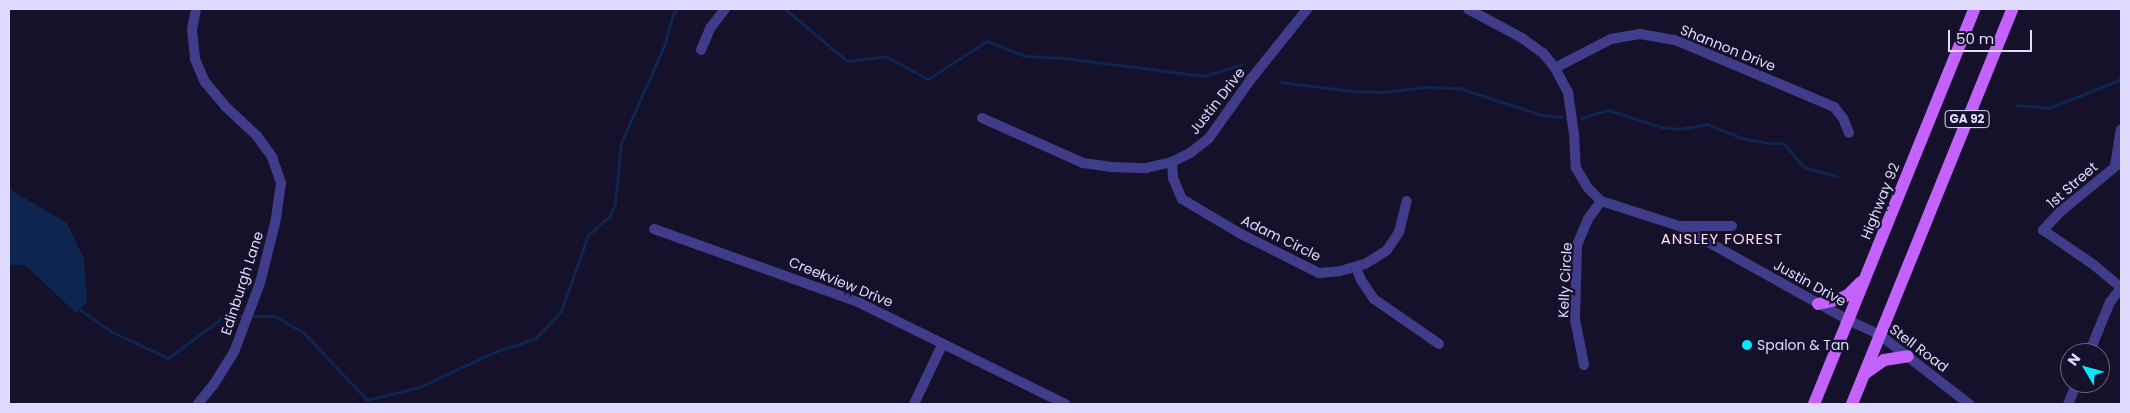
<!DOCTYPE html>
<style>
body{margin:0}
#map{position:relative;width:2130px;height:413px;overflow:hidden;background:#16112b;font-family:Poppins,sans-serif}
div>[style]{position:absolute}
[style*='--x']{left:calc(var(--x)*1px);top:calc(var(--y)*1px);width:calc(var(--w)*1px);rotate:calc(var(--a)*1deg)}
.water>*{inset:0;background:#0d254f}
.stream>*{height:3px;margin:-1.5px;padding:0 1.5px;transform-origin:1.5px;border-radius:1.5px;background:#0d254f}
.minor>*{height:10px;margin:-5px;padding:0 5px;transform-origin:5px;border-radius:5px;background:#3f3c8a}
.primary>*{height:12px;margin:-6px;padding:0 6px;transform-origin:6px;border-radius:6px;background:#c462ff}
.dots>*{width:14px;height:14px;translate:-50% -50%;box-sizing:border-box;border:2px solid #16112b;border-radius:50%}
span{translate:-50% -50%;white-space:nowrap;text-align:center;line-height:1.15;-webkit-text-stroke:4.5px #16112b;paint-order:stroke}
.shield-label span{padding:1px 4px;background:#16112b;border:1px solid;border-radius:4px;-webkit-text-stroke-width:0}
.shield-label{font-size:12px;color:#dfdbff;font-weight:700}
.street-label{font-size:14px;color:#dfdbff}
.poi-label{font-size:14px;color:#dfdbff}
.left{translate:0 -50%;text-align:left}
.neighbourhood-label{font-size:15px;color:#ffddf3;letter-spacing:1px}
.frame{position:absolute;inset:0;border:10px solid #dfdbff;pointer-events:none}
.north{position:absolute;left:2060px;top:343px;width:50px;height:50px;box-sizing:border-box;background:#16112b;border:1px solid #666280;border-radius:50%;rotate:307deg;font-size:14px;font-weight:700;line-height:20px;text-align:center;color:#dfdbff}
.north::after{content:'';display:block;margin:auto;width:18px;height:22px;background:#07e7ff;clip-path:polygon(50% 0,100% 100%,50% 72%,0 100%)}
.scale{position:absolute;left:1948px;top:30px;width:84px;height:22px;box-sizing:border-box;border:2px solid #dfdbff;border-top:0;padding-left:6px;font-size:15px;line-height:18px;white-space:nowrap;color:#dfdbff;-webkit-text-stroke:4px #16112b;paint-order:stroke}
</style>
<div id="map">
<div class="water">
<i style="clip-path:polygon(9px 189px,67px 223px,84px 259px,87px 302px,76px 313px,25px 265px,9px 265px)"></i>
</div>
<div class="stream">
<i style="--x:785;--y:9;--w:81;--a:40"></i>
<i style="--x:847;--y:61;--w:38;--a:-7"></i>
<i style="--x:885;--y:56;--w:49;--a:28.1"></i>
<i style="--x:928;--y:79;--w:70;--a:-32.8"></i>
<i style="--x:987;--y:41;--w:41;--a:21.5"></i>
<i style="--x:1025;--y:56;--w:39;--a:3"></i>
<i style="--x:1064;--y:58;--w:141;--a:7.3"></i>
<i style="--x:1204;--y:76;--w:39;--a:-17"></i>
<i style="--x:1281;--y:82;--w:71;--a:7.3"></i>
<i style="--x:1351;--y:91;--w:34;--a:2"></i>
<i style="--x:1385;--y:92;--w:41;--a:-7"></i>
<i style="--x:1426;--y:87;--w:33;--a:2"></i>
<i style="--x:1459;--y:88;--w:86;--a:18.2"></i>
<i style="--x:1541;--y:115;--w:21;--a:5"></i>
<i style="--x:2017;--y:105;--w:32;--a:5"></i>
<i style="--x:2049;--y:108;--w:73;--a:-21.7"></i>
<i style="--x:2117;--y:81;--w:6;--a:-51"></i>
<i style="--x:1581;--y:118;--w:28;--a:-17"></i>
<i style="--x:1608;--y:110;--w:56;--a:17.8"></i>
<i style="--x:1661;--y:127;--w:19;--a:6"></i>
<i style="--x:1680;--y:129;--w:27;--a:-10"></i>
<i style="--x:1707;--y:124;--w:37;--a:22"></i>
<i style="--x:1741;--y:138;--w:28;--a:10"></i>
<i style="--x:1769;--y:143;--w:14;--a:0"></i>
<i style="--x:1783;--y:143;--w:32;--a:49"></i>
<i style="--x:1804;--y:167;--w:35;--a:16"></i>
<i style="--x:76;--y:307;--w:44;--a:34.8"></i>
<i style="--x:112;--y:332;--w:62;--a:24.9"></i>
<i style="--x:168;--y:358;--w:71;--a:-36.4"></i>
<i style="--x:225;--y:316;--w:49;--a:0"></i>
<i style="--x:274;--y:316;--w:33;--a:29"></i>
<i style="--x:303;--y:332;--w:93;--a:46.7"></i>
<i style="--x:367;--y:400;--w:54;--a:-14"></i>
<i style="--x:419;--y:387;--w:86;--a:-24.8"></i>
<i style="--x:497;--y:351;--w:40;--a:-18"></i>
<i style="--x:535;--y:339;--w:38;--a:-47"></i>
<i style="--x:561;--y:311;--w:81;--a:-70.4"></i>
<i style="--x:588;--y:235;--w:29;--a:-41"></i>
<i style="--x:610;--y:216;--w:13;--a:-67"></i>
<i style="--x:615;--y:204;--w:61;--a:-84.4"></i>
<i style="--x:621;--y:143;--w:106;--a:-66.1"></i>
<i style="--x:664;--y:46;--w:33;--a:-74"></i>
<i style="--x:673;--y:14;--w:6;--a:-51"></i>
</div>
<div class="minor">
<i style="--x:196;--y:9;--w:21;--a:101"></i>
<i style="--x:192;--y:30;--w:29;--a:84"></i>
<i style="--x:195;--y:59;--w:25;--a:67"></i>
<i style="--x:205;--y:82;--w:33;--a:50"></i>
<i style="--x:226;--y:107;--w:42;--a:43.1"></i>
<i style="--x:257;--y:136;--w:26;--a:54"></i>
<i style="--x:272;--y:157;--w:28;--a:71"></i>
<i style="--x:281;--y:183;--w:36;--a:98"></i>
<i style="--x:276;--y:219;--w:66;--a:104"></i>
<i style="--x:260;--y:283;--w:74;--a:110.6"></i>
<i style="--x:234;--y:352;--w:38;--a:122"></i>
<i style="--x:214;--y:384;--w:26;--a:129"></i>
<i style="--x:1468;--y:9;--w:61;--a:28.2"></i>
<i style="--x:1522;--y:38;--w:26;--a:36"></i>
<i style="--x:1543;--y:53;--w:19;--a:51"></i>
<i style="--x:1555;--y:68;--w:27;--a:62"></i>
<i style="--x:1568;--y:92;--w:42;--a:81.9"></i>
<i style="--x:1574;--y:134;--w:34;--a:87"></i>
<i style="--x:1576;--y:168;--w:23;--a:59"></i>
<i style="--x:1588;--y:188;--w:18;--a:45"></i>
<i style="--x:1601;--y:201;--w:82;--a:17.8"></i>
<i style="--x:1679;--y:226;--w:53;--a:0"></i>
<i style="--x:701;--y:50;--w:25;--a:-67"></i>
<i style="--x:711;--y:27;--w:23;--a:-52"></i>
<i style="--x:1555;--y:68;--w:63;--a:-27.4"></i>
<i style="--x:1611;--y:39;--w:29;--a:-10"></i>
<i style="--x:1640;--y:34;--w:36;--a:10"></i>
<i style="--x:1675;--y:40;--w:173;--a:22.8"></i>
<i style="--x:1834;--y:107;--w:14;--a:51"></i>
<i style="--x:1843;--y:118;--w:16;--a:68"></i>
<i style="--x:982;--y:118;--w:111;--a:24"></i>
<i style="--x:1083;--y:163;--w:27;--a:8"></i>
<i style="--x:1110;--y:167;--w:36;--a:2"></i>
<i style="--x:1146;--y:168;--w:27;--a:-13"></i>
<i style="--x:1172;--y:162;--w:20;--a:-27"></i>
<i style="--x:1190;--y:153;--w:24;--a:-38"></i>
<i style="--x:1209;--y:138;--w:72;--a:-54.6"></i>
<i style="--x:1251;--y:79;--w:90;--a:-51.3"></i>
<i style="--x:1172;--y:162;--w:16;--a:86"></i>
<i style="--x:1173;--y:178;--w:23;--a:67"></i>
<i style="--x:1182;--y:199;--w:69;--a:30.7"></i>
<i style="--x:1241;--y:234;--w:87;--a:26.6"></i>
<i style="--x:1319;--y:273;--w:21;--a:-5"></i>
<i style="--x:1340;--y:271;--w:26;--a:-16"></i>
<i style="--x:1365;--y:264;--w:26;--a:-32"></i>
<i style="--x:1387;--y:250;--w:22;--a:-56"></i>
<i style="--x:1399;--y:232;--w:32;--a:-76"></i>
<i style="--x:2121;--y:162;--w:79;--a:140.7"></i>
<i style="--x:2060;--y:212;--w:25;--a:133"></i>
<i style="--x:2043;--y:230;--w:62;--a:34.5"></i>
<i style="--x:2094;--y:265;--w:35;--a:40"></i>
<i style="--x:2115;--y:166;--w:37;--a:-81"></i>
<i style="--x:1681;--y:227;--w:191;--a:29.1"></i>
<i style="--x:1848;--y:320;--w:35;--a:25"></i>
<i style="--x:1880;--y:335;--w:113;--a:37.8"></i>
<i style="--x:654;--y:229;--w:217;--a:19.7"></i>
<i style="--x:858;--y:302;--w:231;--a:26.2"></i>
<i style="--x:1356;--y:267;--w:14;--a:69"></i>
<i style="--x:1361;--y:280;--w:23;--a:56"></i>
<i style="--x:1374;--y:299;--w:79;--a:34.7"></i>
<i style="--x:2089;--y:353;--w:55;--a:-67.6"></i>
<i style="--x:2110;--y:302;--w:18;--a:-52"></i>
<i style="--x:1584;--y:365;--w:47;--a:-101.1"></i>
<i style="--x:1575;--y:319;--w:74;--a:-88.5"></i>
<i style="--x:1577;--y:245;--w:28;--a:-67"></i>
<i style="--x:1588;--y:219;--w:22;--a:-54"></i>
<i style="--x:914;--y:404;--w:65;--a:-64.6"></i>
<i style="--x:2068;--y:404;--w:23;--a:-67"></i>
</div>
<div class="primary">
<i style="--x:1818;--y:304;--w:22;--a:-13"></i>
<i style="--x:1839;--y:299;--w:10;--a:-24"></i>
<i style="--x:1848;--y:295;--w:18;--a:-45"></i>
<i style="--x:1866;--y:373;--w:22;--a:-36"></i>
<i style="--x:1884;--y:360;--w:24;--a:-9"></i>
<i style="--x:1814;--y:404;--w:426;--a:-67.9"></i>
<i style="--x:1852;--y:404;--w:426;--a:-67.9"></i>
</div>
<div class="dots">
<i style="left:1747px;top:345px;background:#07e7ff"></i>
</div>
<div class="shield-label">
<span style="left:1967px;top:119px">GA 92</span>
</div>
<div class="street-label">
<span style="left:1728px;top:48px;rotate:22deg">Shannon Drive</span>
<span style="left:1217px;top:101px;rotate:-52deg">Justin Drive</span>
<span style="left:2072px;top:185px;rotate:-41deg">1st Street</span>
<span style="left:1880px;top:201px;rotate:-68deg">Highway 92</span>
<span style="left:1281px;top:238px;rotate:26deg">Adam Circle</span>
<span style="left:1565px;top:280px;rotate:-87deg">Kelly Circle</span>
<span style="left:841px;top:282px;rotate:22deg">Creekview Drive</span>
<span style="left:242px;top:283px;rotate:-72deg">Edinburgh Lane</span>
<span style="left:1810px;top:283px;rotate:29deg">Justin Drive</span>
<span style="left:1919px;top:348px;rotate:37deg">Stell Road</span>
</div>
<div class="poi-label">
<span class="left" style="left:1757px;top:345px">Spalon &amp; Tan</span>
</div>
<div class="neighbourhood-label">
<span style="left:1722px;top:239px">ANSLEY FOREST</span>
</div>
<div class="frame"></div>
<div class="north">N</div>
<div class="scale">50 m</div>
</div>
